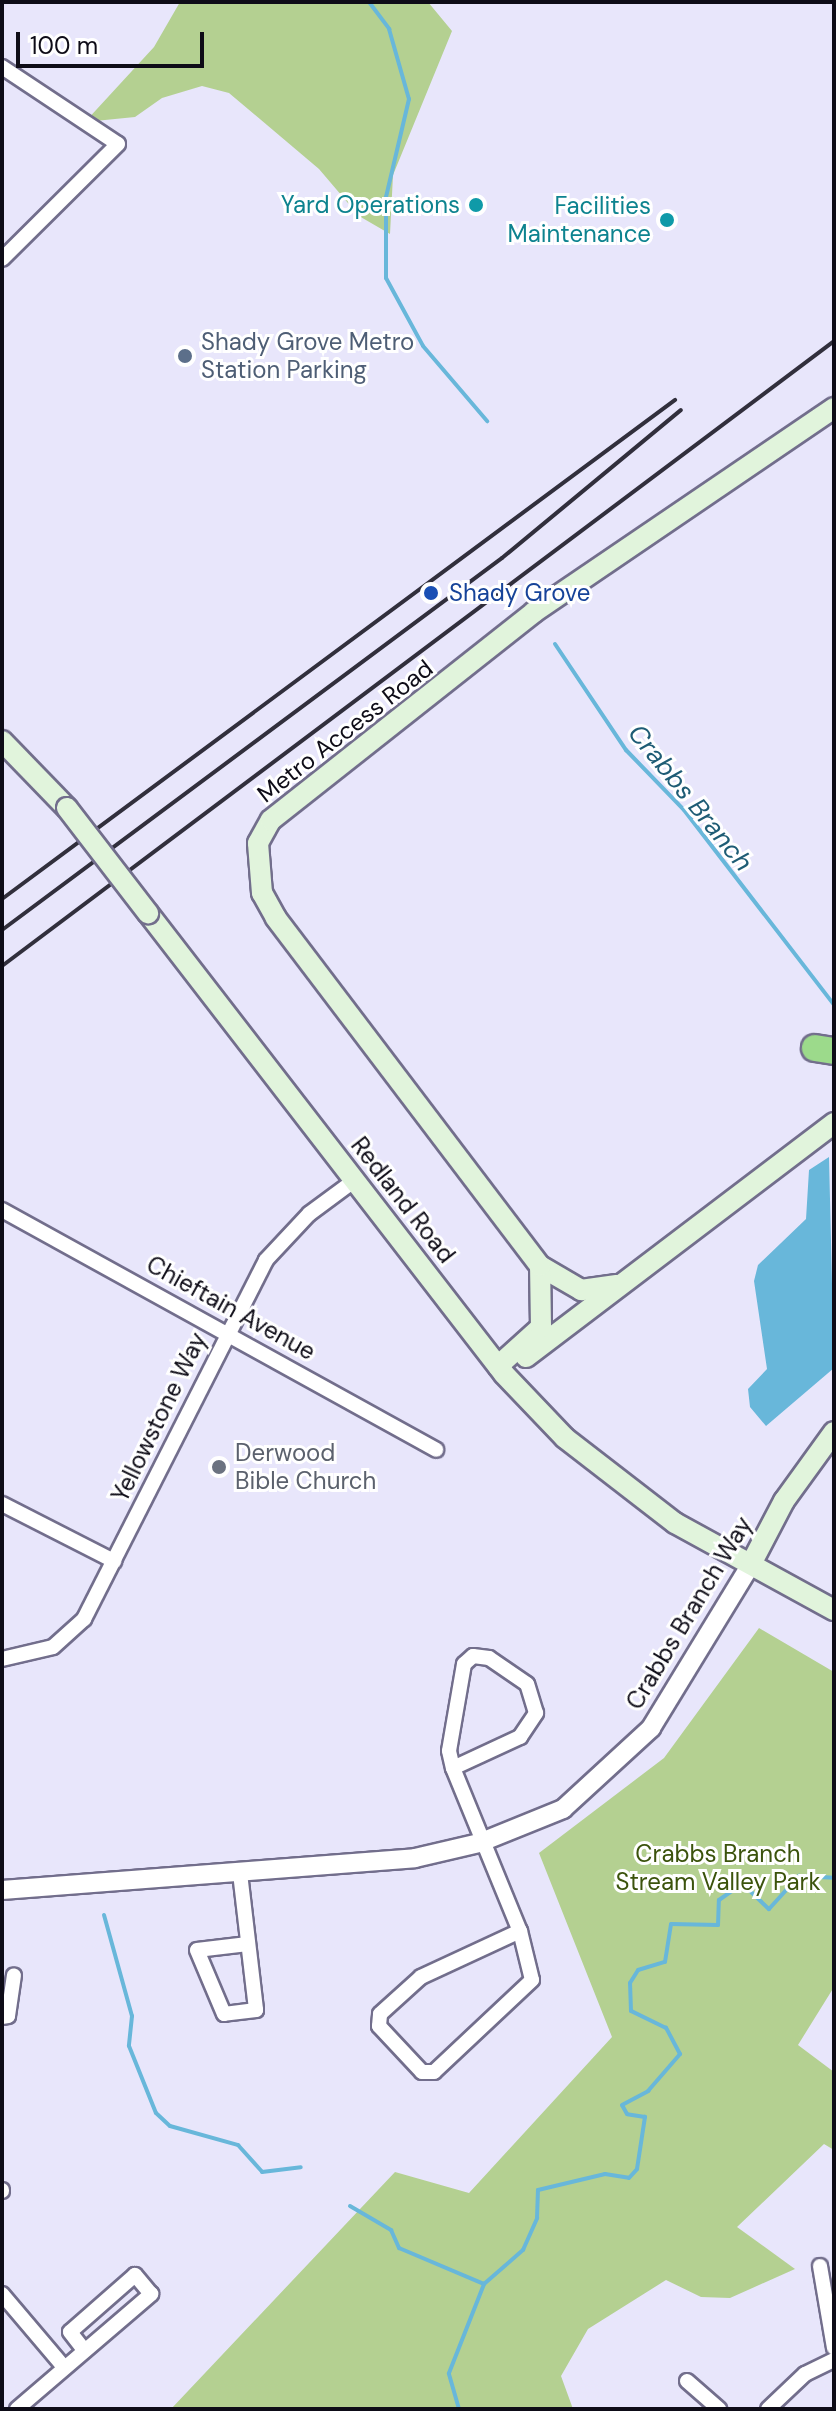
<!DOCTYPE html>
<style>
body{margin:0}
#map{position:relative;width:836px;height:2411px;overflow:hidden;background:#e8e6fb;font-family:"DM Sans",sans-serif}
div>[style]{position:absolute}
[style*='--x']{left:calc(var(--x)*1px);top:calc(var(--y)*1px);width:calc(var(--w)*1px);rotate:calc(var(--a)*1deg)}
.green>*{inset:0;background:#b4d091}
.water>*{inset:0;background:#68b7da}
.stream>*{height:4px;margin:-2px;padding:0 2px;transform-origin:2px;border-radius:2px;background:#68b7da}
.roads{filter:drop-shadow(2px 0 #726e8c) drop-shadow(-2px 0 #726e8c) drop-shadow(0 2px #726e8c) drop-shadow(0 -2px #726e8c)}
.minor>*{height:14px;margin:-7px;padding:0 7px;transform-origin:7px;border-radius:7px;background:#fff}
.tertiary>*{height:18px;margin:-9px;padding:0 9px;transform-origin:9px;border-radius:9px;background:#fff}
.secondary>*{height:20px;margin:-10px;padding:0 10px;transform-origin:10px;border-radius:10px;background:#e1f4dc}
.motorway>*{height:26px;margin:-13px;padding:0 13px;transform-origin:13px;border-radius:13px;background:#9cda8b}
.rail>*{height:4px;margin:-2px;padding:0 2px;transform-origin:2px;border-radius:2px;background:#312f3c}
.bridges{filter:drop-shadow(2px 0 #726e8c) drop-shadow(-2px 0 #726e8c) drop-shadow(0 2px #726e8c) drop-shadow(0 -2px #726e8c)}
.secondary-bridge>*{height:20px;margin:-10px;padding:0 10px;transform-origin:10px;border-radius:10px;background:#e1f4dc}
.dots>*{width:22px;height:22px;translate:-50% -50%;box-sizing:border-box;border:4px solid #fff;border-radius:50%}
span{translate:-50% -50%;white-space:nowrap;text-align:center;line-height:1.15;-webkit-text-stroke:6px #fff;paint-order:stroke}
.culture-label{font-size:24px;color:#0d838f}
.right{translate:-100% -50%;text-align:right}
.service-label{font-size:24px;color:#4e5e75}
.left{translate:0 -50%;text-align:left}
.transit-label{font-size:24px;color:#164399}
.street-label{font-size:24px;color:#0e0c17}
.worship-label{font-size:24px;color:#5b616d}
.park-label{font-size:24px;color:#3b530c}
.water-label{font-size:26px;color:#1e5c75;font-style:italic}
.frame{position:absolute;inset:0;border:4px solid #0e0c17;pointer-events:none}
.scale{position:absolute;left:16px;top:32px;width:188px;height:36px;box-sizing:border-box;border:4px solid #0e0c17;border-top:0;padding-left:10px;font-size:24px;line-height:28px;white-space:nowrap;color:#0e0c17;-webkit-text-stroke:6px #fff;paint-order:stroke}
</style>
<div id="map">
<div class="green">
<i style="clip-path:polygon(180px 2px,428px 2px,452px 31px,393px 175px,390px 234px,359px 216px,319px 169px,229px 93px,202px 86px,162px 98px,135px 117px,85px 122px,154px 47px)"></i>
<i style="clip-path:polygon(759px 1628px,834px 1672px,834px 1987px,798px 2045px,834px 2072px,834px 2150px,824px 2144px,737px 2227px,795px 2269px,730px 2298px,701px 2297px,666px 2280px,588px 2329px,561px 2376px,573px 2409px,171px 2409px,395px 2172px,469px 2193px,612px 2037px,539px 1853px,664px 1758px)"></i>
</div>
<div class="water">
<i style="clip-path:polygon(829px 1157px,834px 1368px,766px 1426px,750px 1407px,748px 1389px,767px 1369px,754px 1281px,758px 1265px,806px 1219px,809px 1170px)"></i>
</div>
<div class="stream">
<i style="--x:369;--y:2;--w:34;--a:53"></i>
<i style="--x:389;--y:29;--w:73;--a:74.1"></i>
<i style="--x:409;--y:99;--w:101;--a:103.2"></i>
<i style="--x:386;--y:197;--w:81;--a:90"></i>
<i style="--x:386;--y:278;--w:77;--a:61.4"></i>
<i style="--x:423;--y:346;--w:99;--a:49.5"></i>
<i style="--x:555;--y:644;--w:128;--a:56.2"></i>
<i style="--x:626;--y:750;--w:83;--a:46"></i>
<i style="--x:684;--y:810;--w:246;--a:52.4"></i>
<i style="--x:104;--y:1915;--w:105;--a:74.5"></i>
<i style="--x:132;--y:2016;--w:30;--a:96"></i>
<i style="--x:129;--y:2046;--w:72;--a:68.1"></i>
<i style="--x:156;--y:2113;--w:19;--a:43"></i>
<i style="--x:170;--y:2126;--w:71;--a:15.6"></i>
<i style="--x:238;--y:2145;--w:36;--a:48"></i>
<i style="--x:262;--y:2172;--w:39;--a:-7"></i>
<i style="--x:350;--y:2206;--w:48;--a:30.3"></i>
<i style="--x:391;--y:2230;--w:20;--a:66"></i>
<i style="--x:399;--y:2248;--w:92;--a:23"></i>
<i style="--x:459;--y:2409;--w:37;--a:-106"></i>
<i style="--x:449;--y:2373;--w:96;--a:-68.5"></i>
<i style="--x:484;--y:2284;--w:52;--a:-41.1"></i>
<i style="--x:523;--y:2250;--w:35;--a:-66"></i>
<i style="--x:537;--y:2218;--w:28;--a:-88"></i>
<i style="--x:538;--y:2190;--w:69;--a:-13.4"></i>
<i style="--x:605;--y:2174;--w:24;--a:9"></i>
<i style="--x:629;--y:2178;--w:12;--a:-48"></i>
<i style="--x:637;--y:2169;--w:53;--a:-81.3"></i>
<i style="--x:645;--y:2117;--w:18;--a:-171"></i>
<i style="--x:627;--y:2114;--w:10;--a:-119"></i>
<i style="--x:622;--y:2105;--w:30;--a:-28"></i>
<i style="--x:648;--y:2091;--w:49;--a:-49.1"></i>
<i style="--x:680;--y:2054;--w:30;--a:-118"></i>
<i style="--x:666;--y:2028;--w:39;--a:-154"></i>
<i style="--x:631;--y:2011;--w:28;--a:-92"></i>
<i style="--x:630;--y:1983;--w:15;--a:-58"></i>
<i style="--x:638;--y:1970;--w:28;--a:-17"></i>
<i style="--x:665;--y:1962;--w:38;--a:-81"></i>
<i style="--x:671;--y:1924;--w:47;--a:1.2"></i>
<i style="--x:718;--y:1925;--w:25;--a:-88"></i>
<i style="--x:719;--y:1900;--w:19;--a:-35"></i>
<i style="--x:735;--y:1889;--w:11;--a:-10"></i>
<i style="--x:746;--y:1887;--w:32;--a:44"></i>
<i style="--x:769;--y:1909;--w:45;--a:-47.7"></i>
<i style="--x:799;--y:1876;--w:35;--a:3"></i>
</div>
<div class="roads">
<div class="minor">
<i style="--x:2;--y:67;--w:139;--a:33.6"></i>
<i style="--x:118;--y:144;--w:163;--a:135.2"></i>
<i style="--x:2;--y:1210;--w:496;--a:28.9"></i>
<i style="--x:2;--y:1504;--w:126;--a:27"></i>
<i style="--x:2;--y:1659;--w:52;--a:-13.2"></i>
<i style="--x:53;--y:1647;--w:42;--a:-42.1"></i>
<i style="--x:84;--y:1619;--w:402;--a:-63.1"></i>
<i style="--x:266;--y:1260;--w:63;--a:-46.9"></i>
<i style="--x:309;--y:1214;--w:57;--a:-36.5"></i>
<i style="--x:453;--y:1768;--w:74;--a:-24.8"></i>
<i style="--x:520;--y:1737;--w:29;--a:-56"></i>
<i style="--x:536;--y:1713;--w:30;--a:-107"></i>
<i style="--x:527;--y:1684;--w:46;--a:-145.6"></i>
<i style="--x:489;--y:1658;--w:16;--a:-173"></i>
<i style="--x:473;--y:1656;--w:12;--a:138"></i>
<i style="--x:464;--y:1664;--w:88;--a:99.8"></i>
<i style="--x:449;--y:1751;--w:17;--a:77"></i>
<i style="--x:453;--y:1768;--w:176;--a:67.7"></i>
<i style="--x:240;--y:1873;--w:138;--a:83.3"></i>
<i style="--x:256;--y:2010;--w:32;--a:173"></i>
<i style="--x:224;--y:2014;--w:69;--a:-112.9"></i>
<i style="--x:197;--y:1950;--w:51;--a:-6.7"></i>
<i style="--x:520;--y:1931;--w:50;--a:76.2"></i>
<i style="--x:532;--y:1980;--w:134;--a:136.8"></i>
<i style="--x:434;--y:2072;--w:12;--a:180"></i>
<i style="--x:422;--y:2072;--w:63;--a:-133.1"></i>
<i style="--x:379;--y:2026;--w:12;--a:-85"></i>
<i style="--x:380;--y:2014;--w:55;--a:-42.1"></i>
<i style="--x:421;--y:1977;--w:109;--a:-24.9"></i>
<i style="--x:2;--y:2017;--w:6;--a:-9"></i>
<i style="--x:8;--y:2016;--w:41;--a:-81.7"></i>
<i style="--x:2;--y:2190;--w:1;--a:90"></i>
<i style="--x:820;--y:2266;--w:83;--a:80.3"></i>
<i style="--x:2;--y:2294;--w:96;--a:49.7"></i>
<i style="--x:687;--y:2381;--w:43;--a:41.2"></i>
<i style="--x:17;--y:2409;--w:177;--a:-40.6"></i>
<i style="--x:151;--y:2294;--w:25;--a:-130"></i>
<i style="--x:135;--y:2275;--w:86;--a:138.8"></i>
<i style="--x:70;--y:2332;--w:23;--a:52"></i>
<i style="--x:768;--y:2409;--w:51;--a:-43.4"></i>
<i style="--x:805;--y:2374;--w:32;--a:-26"></i>
</div>
<div class="tertiary">
<i style="--x:2;--y:1890;--w:414;--a:-4.4"></i>
<i style="--x:415;--y:1858;--w:66;--a:-13.2"></i>
<i style="--x:479;--y:1843;--w:91;--a:-22"></i>
<i style="--x:563;--y:1809;--w:120;--a:-42.6"></i>
<i style="--x:651;--y:1728;--w:192;--a:-58.6"></i>
</div>
<div class="secondary">
<i style="--x:2;--y:741;--w:93;--a:45.9"></i>
<i style="--x:148;--y:913;--w:582;--a:52.32"></i>
<i style="--x:504;--y:1374;--w:88;--a:46.4"></i>
<i style="--x:565;--y:1438;--w:139;--a:37.7"></i>
<i style="--x:675;--y:1523;--w:181;--a:28.7"></i>
<i style="--x:540;--y:1266;--w:48;--a:30.3"></i>
<i style="--x:581;--y:1290;--w:36;--a:-8"></i>
<i style="--x:526;--y:1357;--w:387;--a:-37.2"></i>
<i style="--x:498;--y:1366;--w:58;--a:-42.2"></i>
<i style="--x:541;--y:1327;--w:61;--a:-90.9"></i>
<i style="--x:540;--y:1266;--w:437;--a:-127.2"></i>
<i style="--x:276;--y:918;--w:29;--a:-119"></i>
<i style="--x:262;--y:893;--w:50;--a:-94.6"></i>
<i style="--x:258;--y:843;--w:26;--a:-61"></i>
<i style="--x:271;--y:820;--w:335;--a:-38.3"></i>
<i style="--x:534;--y:612;--w:363;--a:-34.2"></i>
<i style="--x:751;--y:1564;--w:71;--a:-62.4"></i>
<i style="--x:784;--y:1501;--w:85;--a:-54.1"></i>
</div>
<div class="motorway">
<i style="--x:815;--y:1048;--w:19;--a:9"></i>
</div>
</div>
<div class="rail">
<i style="--x:2;--y:899;--w:838;--a:-36.56"></i>
<i style="--x:2;--y:930;--w:623;--a:-36.65"></i>
<i style="--x:502;--y:558;--w:232;--a:-39.6"></i>
<i style="--x:2;--y:966;--w:1041;--a:-36.91"></i>
</div>
<div class="bridges">
<div class="secondary-bridge">
<i style="--x:67;--y:808;--w:133;--a:52.4"></i>
</div>
</div>
<div class="dots">
<i style="left:476px;top:205px;background:#0f9aa8"></i>
<i style="left:667px;top:220px;background:#0f9aa8"></i>
<i style="left:185px;top:356px;background:#5c6f8a"></i>
<i style="left:431px;top:593px;background:#1a4fb4"></i>
<i style="left:219px;top:1467px;background:#6b7280"></i>
</div>
<div class="culture-label">
<span class="right" style="left:460px;top:205px">Yard Operations</span>
<span class="right" style="left:651px;top:220px">Facilities<br>Maintenance</span>
</div>
<div class="service-label">
<span class="left" style="left:201px;top:356px">Shady Grove Metro<br>Station Parking</span>
</div>
<div class="transit-label">
<span class="left" style="left:449px;top:593px">Shady Grove</span>
</div>
<div class="street-label">
<span style="left:345px;top:731px;rotate:-38deg">Metro Access Road</span>
<span style="left:403px;top:1200px;rotate:52deg">Redland Road</span>
<span style="left:231px;top:1308px;rotate:29deg">Chieftain Avenue</span>
<span style="left:159px;top:1417px;rotate:-64deg">Yellowstone Way</span>
<span style="left:689px;top:1613px;rotate:-59deg">Crabbs Branch Way</span>
</div>
<div class="worship-label">
<span class="left" style="left:235px;top:1467px">Derwood<br>Bible Church</span>
</div>
<div class="park-label">
<span style="left:718px;top:1868px">Crabbs Branch<br>Stream Valley Park</span>
</div>
<div class="water-label">
<span style="left:690px;top:798px;rotate:51deg">Crabbs Branch</span>
</div>
<div class="frame"></div>
<div class="scale">100 m</div>
</div>
